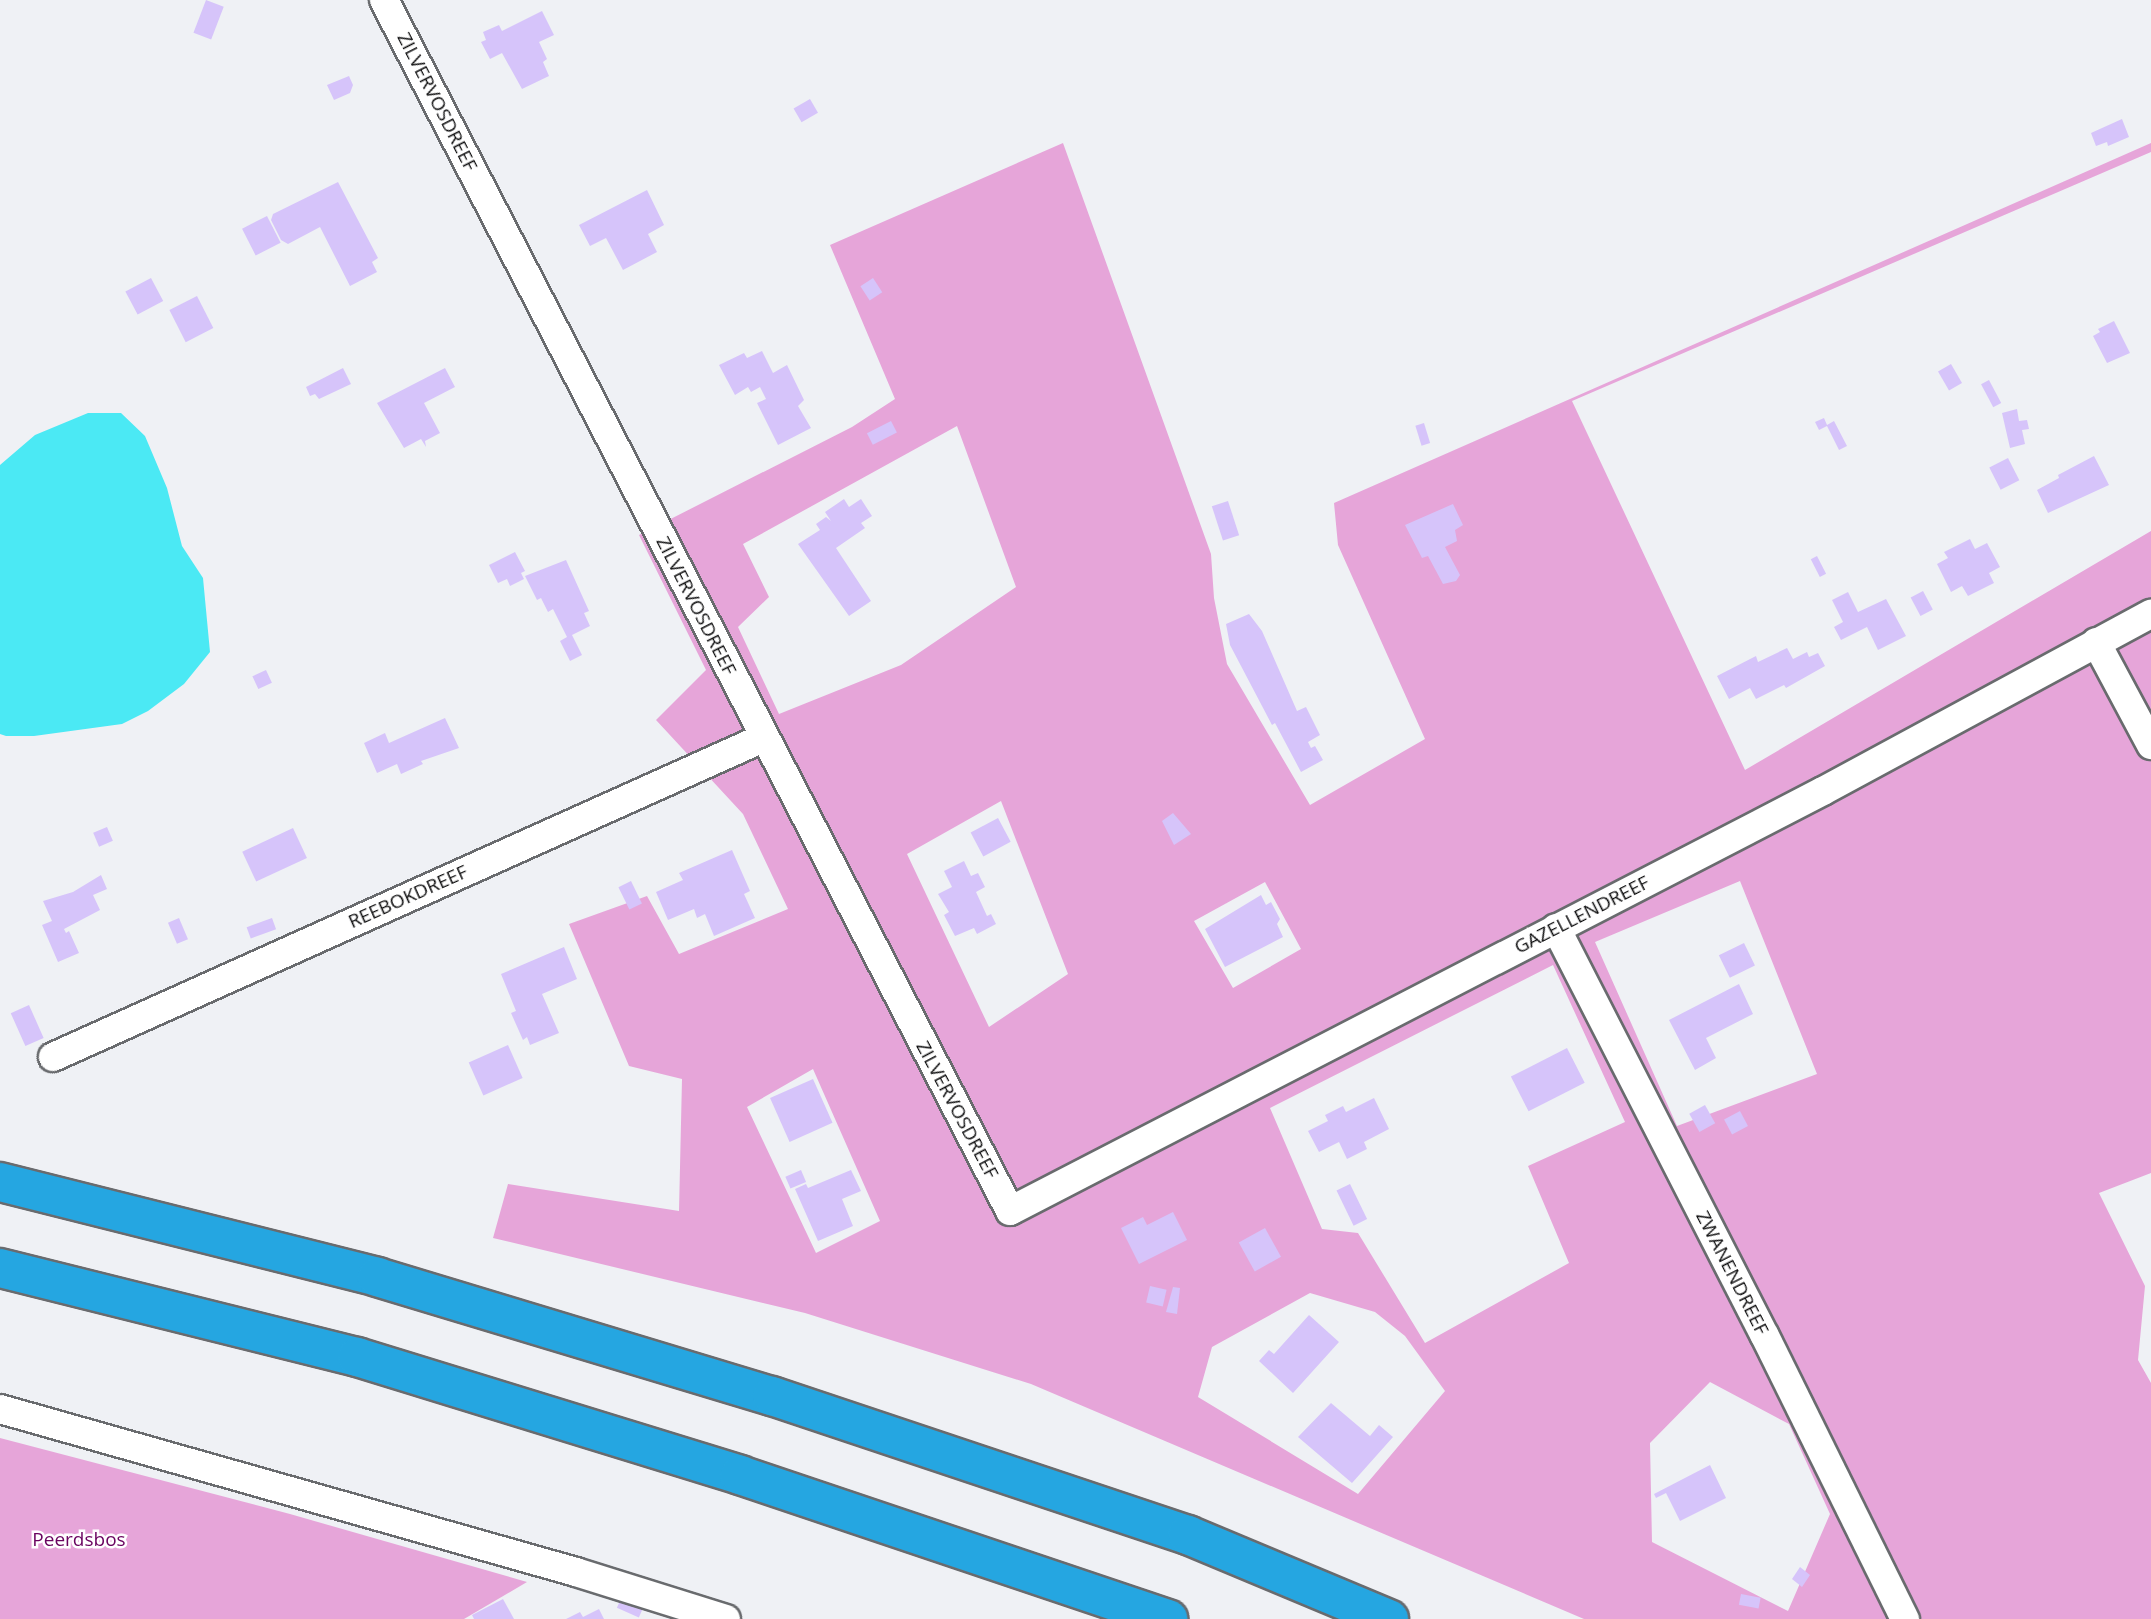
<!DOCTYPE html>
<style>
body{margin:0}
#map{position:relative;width:2151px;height:1619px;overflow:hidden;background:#eff1f5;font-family:"Open Sans",sans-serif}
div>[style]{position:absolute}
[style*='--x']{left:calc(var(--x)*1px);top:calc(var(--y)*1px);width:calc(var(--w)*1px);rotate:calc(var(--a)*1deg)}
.green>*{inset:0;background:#e6a5d9}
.water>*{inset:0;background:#4be9f4}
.building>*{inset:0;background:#d6c4fa;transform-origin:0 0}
.roads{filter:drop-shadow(2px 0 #696b6e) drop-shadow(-2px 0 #696b6e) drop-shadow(0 2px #696b6e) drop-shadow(0 -2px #696b6e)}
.minor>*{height:28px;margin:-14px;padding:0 14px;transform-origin:14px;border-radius:14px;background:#fff}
.highway>*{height:38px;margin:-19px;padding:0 19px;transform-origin:19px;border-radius:19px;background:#25a6e1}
span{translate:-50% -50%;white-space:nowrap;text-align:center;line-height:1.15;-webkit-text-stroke:5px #fff;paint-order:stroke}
.street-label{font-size:19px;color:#0d0d0e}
.park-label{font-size:19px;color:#6a0460}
</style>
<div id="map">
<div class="green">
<i style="clip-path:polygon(evenodd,1063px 143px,1211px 554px,1214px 598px,1227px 664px,1310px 805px,1425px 739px,1338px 545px,1334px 503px,2151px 143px,2151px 152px,1572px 401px,1745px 770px,2151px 531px,2151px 1173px,2099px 1193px,2145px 1286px,2138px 1360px,2151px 1383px,2151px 1619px,1584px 1619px,1031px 1384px,805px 1313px,493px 1238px,508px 1184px,679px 1211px,682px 1079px,629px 1066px,569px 924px,647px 896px,679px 954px,788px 909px,743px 814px,656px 720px,706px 670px,639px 535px,852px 427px,895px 399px,830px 245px,1063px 143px,957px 426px,1016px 587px,901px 665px,779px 714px,738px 627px,769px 597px,743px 544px,957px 426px,1063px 143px,1001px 801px,1068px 974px,989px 1027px,907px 854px,1001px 801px,1063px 143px,1740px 881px,1817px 1074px,1677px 1126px,1595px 942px,1740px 881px,1063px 143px,1265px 882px,1301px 949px,1233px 988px,1194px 921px,1265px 882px,1063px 143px,1553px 965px,1625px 1122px,1528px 1166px,1569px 1263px,1425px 1343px,1358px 1233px,1322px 1229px,1270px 1108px,1553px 965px,1063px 143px,813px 1069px,880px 1221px,816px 1253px,747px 1107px,813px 1069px,1063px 143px,1310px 1293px,1375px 1312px,1405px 1336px,1445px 1391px,1358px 1494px,1198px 1397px,1212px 1347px,1310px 1293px,1063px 143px,1710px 1382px,1789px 1424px,1830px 1514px,1788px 1611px,1652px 1542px,1650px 1443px,1710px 1382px)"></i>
<i style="clip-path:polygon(0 1438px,290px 1514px,527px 1582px,464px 1619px,0 1619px)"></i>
</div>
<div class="water">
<i style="clip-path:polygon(88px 413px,121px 413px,145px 436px,167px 488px,182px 546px,203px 578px,210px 652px,184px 684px,148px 711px,122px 724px,34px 736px,6px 736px,0 734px,0 465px,35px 435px)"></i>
</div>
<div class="building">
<i style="left:206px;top:0;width:19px;height:35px;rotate:21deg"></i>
<i style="clip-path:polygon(542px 11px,554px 35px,539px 42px,547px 59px,543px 62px,549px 76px,522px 89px,502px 53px,490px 59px,481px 42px,486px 40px,483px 32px,499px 25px,502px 31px)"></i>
<i style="clip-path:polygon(349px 76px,353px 85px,350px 93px,334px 100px,327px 85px)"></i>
<i style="left:810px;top:99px;width:16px;height:19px;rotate:60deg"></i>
<i style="clip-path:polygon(2122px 119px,2129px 137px,2108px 146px,2107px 142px,2096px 146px,2091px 133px)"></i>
<i style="clip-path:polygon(338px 182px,378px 258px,372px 262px,377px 272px,350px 286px,320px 227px,288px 244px,281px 240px,271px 220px,273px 214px)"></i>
<i style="clip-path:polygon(647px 190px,664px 225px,648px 234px,657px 252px,623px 270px,606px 238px,590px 246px,579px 225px)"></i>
<i style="left:267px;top:216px;width:30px;height:28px;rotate:63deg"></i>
<i style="left:151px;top:278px;width:26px;height:29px;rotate:62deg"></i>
<i style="left:873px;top:278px;width:17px;height:15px;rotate:57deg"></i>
<i style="left:197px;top:296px;width:36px;height:31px;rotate:63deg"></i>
<i style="clip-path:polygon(2114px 321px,2130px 353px,2107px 363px,2093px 336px,2100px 332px,2098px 329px)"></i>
<i style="clip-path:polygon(762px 351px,773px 373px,787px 365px,804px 400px,798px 406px,811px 428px,778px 445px,757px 403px,766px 399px,760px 387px,751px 392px,748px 387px,735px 395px,719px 365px,744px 353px,747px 358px)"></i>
<i style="left:1951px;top:364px;width:22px;height:15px;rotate:60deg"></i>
<i style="clip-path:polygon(343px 368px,351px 384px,319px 399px,315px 394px,310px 396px,306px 387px)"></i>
<i style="clip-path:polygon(445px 368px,455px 387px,424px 403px,440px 433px,425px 441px,426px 447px,421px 439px,404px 448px,377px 403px)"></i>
<i style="left:1989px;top:380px;width:26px;height:9px;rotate:62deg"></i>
<i style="clip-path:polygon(2017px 409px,2019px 421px,2027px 420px,2029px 429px,2022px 430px,2025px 444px,2010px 448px,2002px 413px)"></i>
<i style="clip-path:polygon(1824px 418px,1827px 425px,1834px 421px,1847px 446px,1839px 450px,1827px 426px,1819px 430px,1815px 422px)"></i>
<i style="left:891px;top:421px;width:13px;height:27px;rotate:63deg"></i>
<i style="left:1424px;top:423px;width:21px;height:9px;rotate:73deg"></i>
<i style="clip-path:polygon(2094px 456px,2109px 485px,2048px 513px,2037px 490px,2059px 478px,2058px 475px)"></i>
<i style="left:2008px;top:458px;width:25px;height:21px;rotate:63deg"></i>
<i style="clip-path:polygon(844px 499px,849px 507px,861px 499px,872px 516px,861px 523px,865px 528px,836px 548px,871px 601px,849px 616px,798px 544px,820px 530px,816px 524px,826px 517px,831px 521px,825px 512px)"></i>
<i style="left:1228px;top:501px;width:36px;height:17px;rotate:72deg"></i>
<i style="clip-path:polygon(1453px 504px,1463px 525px,1455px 530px,1457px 541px,1445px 547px,1460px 575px,1456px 581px,1443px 584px,1428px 556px,1422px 558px,1405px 525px)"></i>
<i style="clip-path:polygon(1970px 539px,1975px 549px,1987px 543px,2000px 567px,1989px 573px,1994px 583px,1968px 596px,1962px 586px,1951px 592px,1937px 564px,1948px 558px,1944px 552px)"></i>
<i style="clip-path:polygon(515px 552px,525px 571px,521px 573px,524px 579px,510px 586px,507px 579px,498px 583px,489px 565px)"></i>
<i style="left:1817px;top:556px;width:20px;height:7px;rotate:63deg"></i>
<i style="clip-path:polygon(566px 560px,589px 611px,584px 613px,590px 626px,572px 635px,582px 655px,570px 661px,560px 641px,567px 637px,553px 609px,548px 612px,541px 598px,537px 600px,525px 576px)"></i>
<i style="left:1923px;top:591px;width:21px;height:14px;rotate:62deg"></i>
<i style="clip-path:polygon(1848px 592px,1858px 612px,1886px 599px,1906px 636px,1878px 650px,1867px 627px,1841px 640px,1834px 627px,1843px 622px,1832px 600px)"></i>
<i style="clip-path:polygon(1249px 614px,1262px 631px,1297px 711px,1306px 707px,1320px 735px,1308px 742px,1311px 748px,1315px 746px,1323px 760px,1301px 772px,1275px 723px,1272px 725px,1230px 645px,1226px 624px)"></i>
<i style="clip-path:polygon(1787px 648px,1793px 659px,1807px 652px,1809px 657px,1818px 653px,1825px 666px,1786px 688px,1784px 685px,1756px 699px,1750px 688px,1729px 699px,1717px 676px,1756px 656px,1758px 662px)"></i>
<i style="left:266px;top:670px;width:14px;height:15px;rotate:65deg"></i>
<i style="clip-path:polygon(445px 718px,459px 748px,421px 761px,423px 764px,401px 774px,397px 764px,377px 773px,364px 743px,385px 733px,389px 743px)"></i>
<i style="clip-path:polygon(1173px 813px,1191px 834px,1174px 845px,1162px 821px)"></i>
<i style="left:998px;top:818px;width:27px;height:31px;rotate:62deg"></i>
<i style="left:107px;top:827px;width:15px;height:15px;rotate:67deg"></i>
<i style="left:293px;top:828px;width:33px;height:56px;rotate:65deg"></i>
<i style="clip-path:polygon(732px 850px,750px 891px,744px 894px,755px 918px,714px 936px,705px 914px,697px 918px,694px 909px,668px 920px,656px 892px,683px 880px,679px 873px)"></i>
<i style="clip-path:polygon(964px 861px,971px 876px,978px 873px,985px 887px,976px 892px,987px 916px,991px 914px,996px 924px,977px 934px,974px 928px,955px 936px,944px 915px,949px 912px,938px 894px,952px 887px,944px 871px)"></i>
<i style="clip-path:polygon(101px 875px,107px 889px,93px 895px,100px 910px,64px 929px,66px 933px,69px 931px,79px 953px,58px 962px,42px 925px,52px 921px,43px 901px,73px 892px)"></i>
<i style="left:631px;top:881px;width:25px;height:14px;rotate:64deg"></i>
<i style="clip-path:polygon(1261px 895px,1266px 905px,1271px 902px,1280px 919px,1277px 924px,1283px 937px,1225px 967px,1205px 929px)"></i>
<i style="left:179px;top:918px;width:23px;height:12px;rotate:67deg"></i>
<i style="left:272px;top:918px;width:12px;height:27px;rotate:70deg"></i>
<i style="left:1744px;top:943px;width:25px;height:28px;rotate:64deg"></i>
<i style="clip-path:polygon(564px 947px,577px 979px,542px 994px,559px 1033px,530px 1045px,527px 1037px,523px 1040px,511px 1013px,516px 1011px,501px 974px)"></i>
<i style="clip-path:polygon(1739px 984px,1753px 1014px,1706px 1038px,1716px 1058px,1695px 1070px,1669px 1020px)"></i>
<i style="left:29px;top:1005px;width:36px;height:20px;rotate:66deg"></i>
<i style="left:508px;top:1045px;width:36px;height:43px;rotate:66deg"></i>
<i style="left:1567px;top:1048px;width:39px;height:63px;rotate:63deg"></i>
<i style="left:813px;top:1079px;width:48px;height:47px;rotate:66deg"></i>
<i style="clip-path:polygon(1374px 1098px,1389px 1129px,1364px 1142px,1367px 1149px,1347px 1159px,1339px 1142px,1319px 1152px,1308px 1131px,1328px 1121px,1325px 1115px,1343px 1106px,1346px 1112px)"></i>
<i style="left:1705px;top:1105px;width:21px;height:18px;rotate:61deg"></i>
<i style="left:1740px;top:1111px;width:17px;height:18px;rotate:62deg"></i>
<i style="left:801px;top:1170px;width:13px;height:17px;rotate:67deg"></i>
<i style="clip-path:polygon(851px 1170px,861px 1191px,842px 1199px,853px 1226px,818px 1241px,795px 1189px,806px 1184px,808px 1188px)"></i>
<i style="left:1350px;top:1184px;width:39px;height:15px;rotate:64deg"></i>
<i style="clip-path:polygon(1173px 1212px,1187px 1240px,1139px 1264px,1121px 1228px,1143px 1217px,1147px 1225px)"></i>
<i style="left:1265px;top:1228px;width:33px;height:30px;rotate:61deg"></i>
<i style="left:1150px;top:1286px;width:17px;height:17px;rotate:13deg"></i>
<i style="clip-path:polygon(1173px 1287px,1180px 1288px,1177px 1314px,1166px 1312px)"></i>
<i style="clip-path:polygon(1309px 1315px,1339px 1342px,1293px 1393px,1259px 1361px,1269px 1350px,1274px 1354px)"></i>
<i style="clip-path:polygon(1331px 1403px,1370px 1436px,1379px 1425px,1393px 1437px,1352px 1483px,1298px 1437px)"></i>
<i style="clip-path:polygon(1710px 1465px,1726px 1498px,1680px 1521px,1666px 1493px,1656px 1498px,1654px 1494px)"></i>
<i style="clip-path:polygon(1800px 1567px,1810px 1575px,1802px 1587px,1792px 1579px)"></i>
<i style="left:623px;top:1594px;width:24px;height:15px;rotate:24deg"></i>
<i style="left:1741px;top:1594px;width:20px;height:11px;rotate:11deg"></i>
<i style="clip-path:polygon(503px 1599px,514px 1619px,474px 1619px,472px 1615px)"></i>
<i style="clip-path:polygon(599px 1609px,604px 1619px,566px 1619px,580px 1612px,583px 1617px)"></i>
</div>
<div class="roads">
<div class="minor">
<i style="--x:384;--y:0;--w:1363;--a:62.66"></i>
<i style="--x:1010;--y:1211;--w:915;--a:-27.32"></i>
<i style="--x:1823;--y:791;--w:373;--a:-28.4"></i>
<i style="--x:2096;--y:642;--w:117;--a:61.9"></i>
<i style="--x:1556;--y:928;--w:458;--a:62.9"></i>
<i style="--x:1765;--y:1336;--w:316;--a:63.7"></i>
<i style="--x:53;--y:1057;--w:778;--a:-24.19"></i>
<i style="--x:0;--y:1409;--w:599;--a:15.8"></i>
<i style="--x:576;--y:1572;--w:157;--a:17.4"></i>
</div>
<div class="highway">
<i style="--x:0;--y:1182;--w:389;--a:14.1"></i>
<i style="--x:377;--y:1277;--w:413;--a:16.8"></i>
<i style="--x:772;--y:1396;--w:439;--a:18.5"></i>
<i style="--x:1188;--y:1535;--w:218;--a:22.7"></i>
<i style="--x:0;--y:1268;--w:368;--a:14"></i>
<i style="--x:357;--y:1357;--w:401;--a:17.1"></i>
<i style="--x:740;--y:1475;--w:452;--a:18.6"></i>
</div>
</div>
<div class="street-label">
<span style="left:437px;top:102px;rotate:63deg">ZILVERVOSDREEF</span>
<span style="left:696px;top:606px;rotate:63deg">ZILVERVOSDREEF</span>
<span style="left:408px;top:897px;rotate:-24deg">REEBOKDREEF</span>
<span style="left:1582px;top:915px;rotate:-27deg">GAZELLENDREEF</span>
<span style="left:957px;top:1110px;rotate:62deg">ZILVERVOSDREEF</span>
<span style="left:1732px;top:1273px;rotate:63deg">ZWANENDREEF</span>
</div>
<div class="park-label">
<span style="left:79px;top:1540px">Peerdsbos</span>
</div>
</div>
